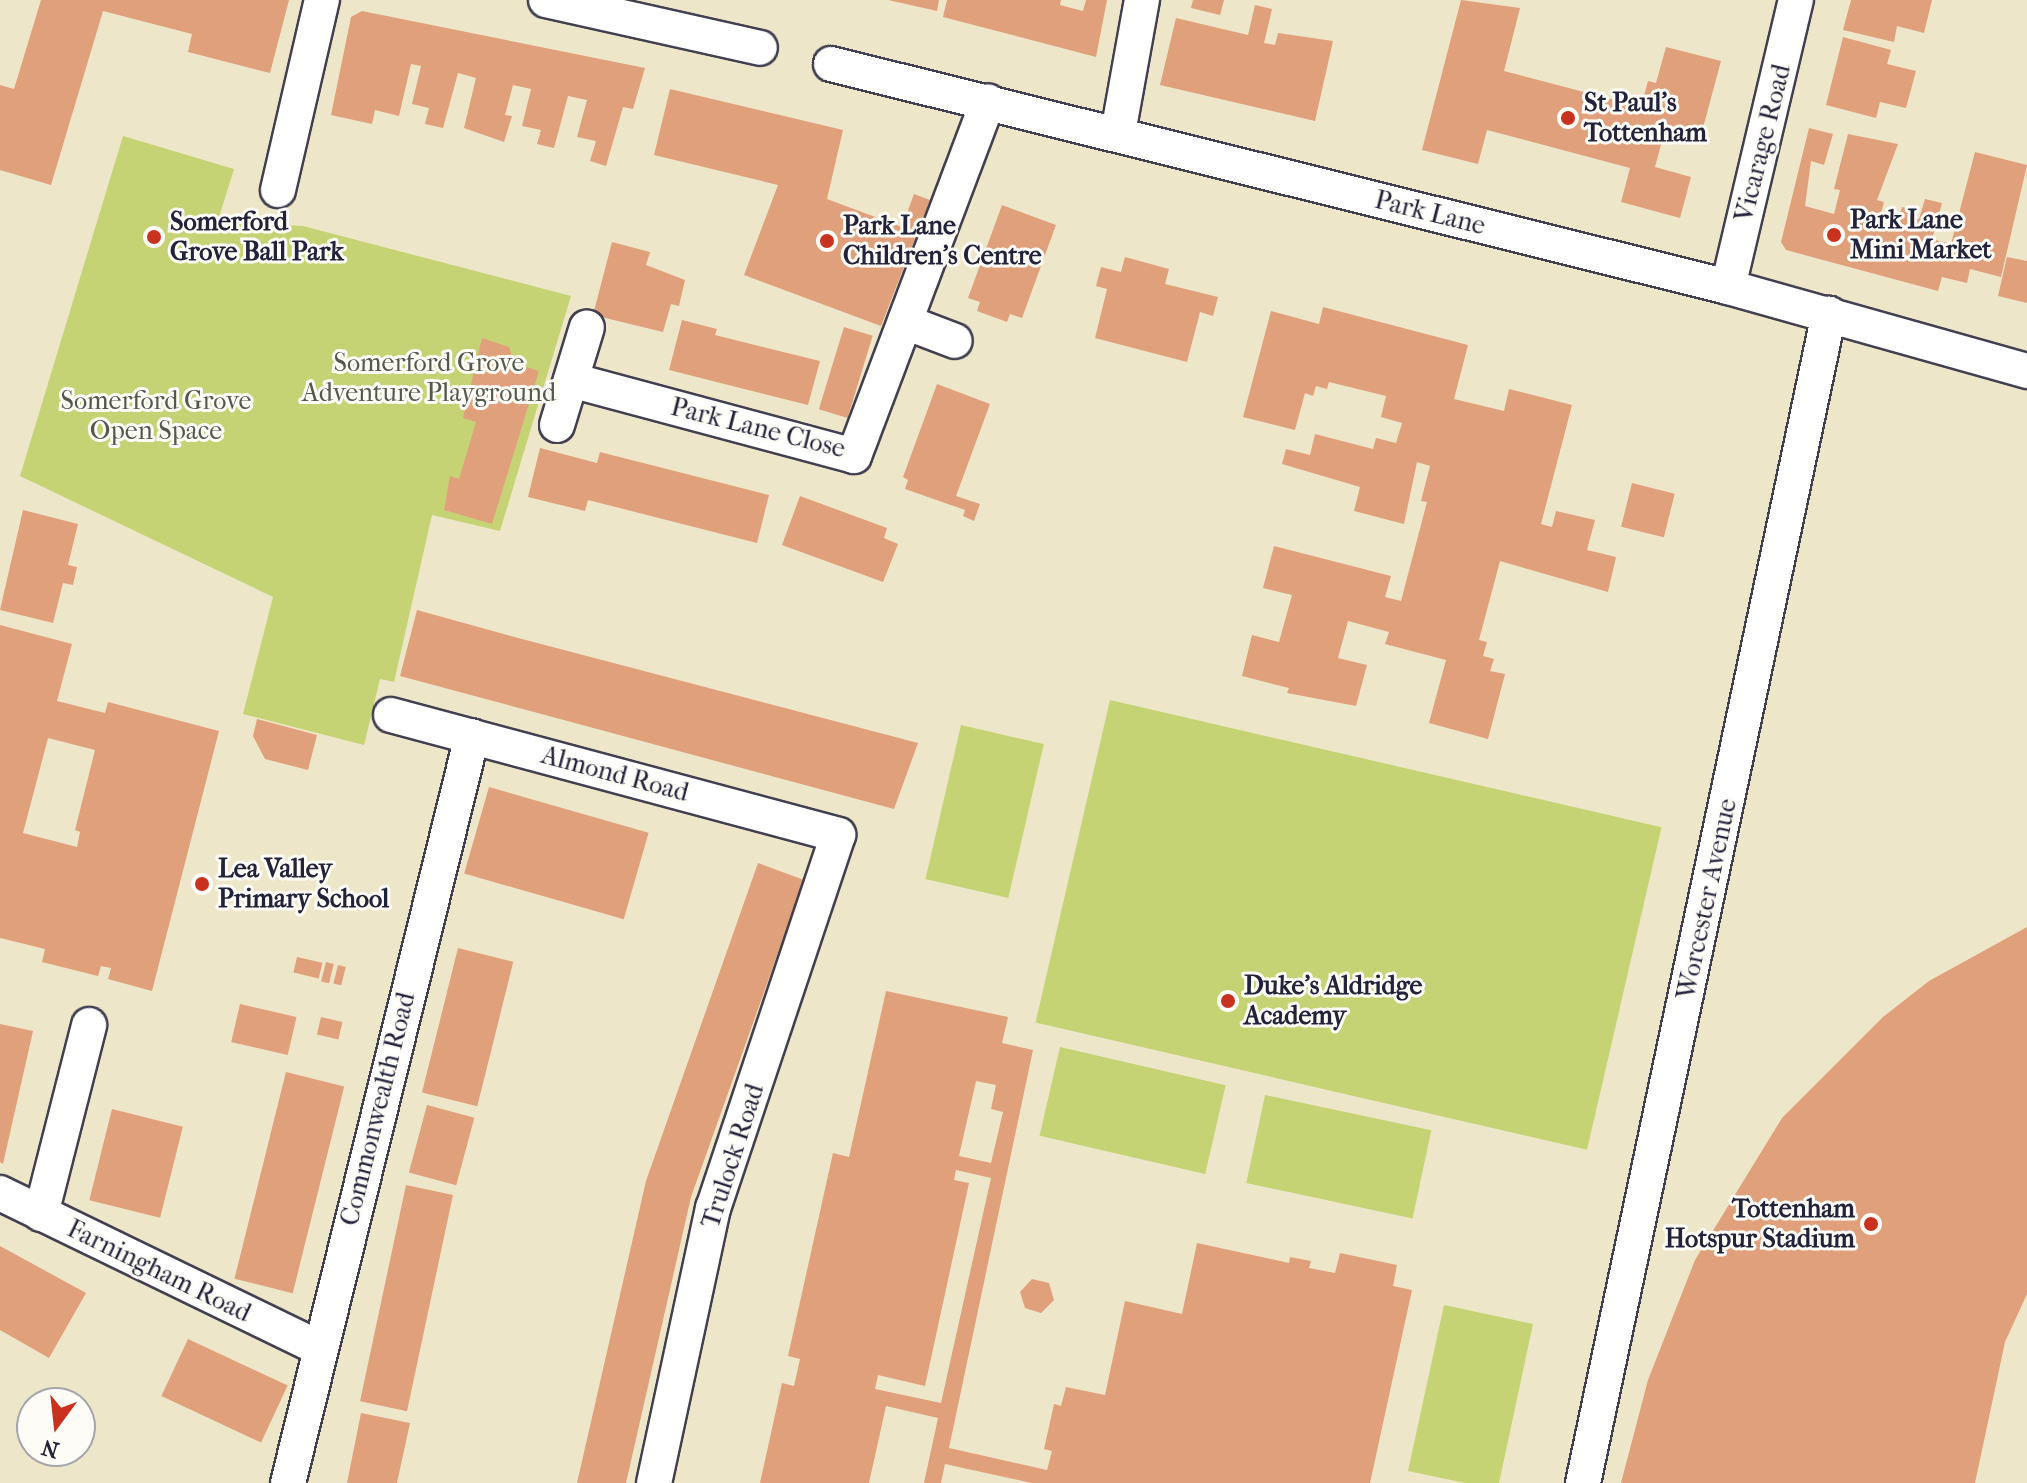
<!DOCTYPE html>
<style>
body{margin:0}
#map{position:relative;width:2027px;height:1483px;overflow:hidden;background:#eee6c9;font-family:"IM FELL French Canon",serif}
div>[style]{position:absolute}
[style*='--x']{left:calc(var(--x)*1px);top:calc(var(--y)*1px);width:calc(var(--w)*1px);rotate:calc(var(--a)*1deg)}
.green>*{inset:0;background:#c5d375;transform-origin:0 0}
.building>*{inset:0;background:#e1a07c;transform-origin:0 0}
.roads{filter:drop-shadow(2px 0 #413f50) drop-shadow(-2px 0 #413f50) drop-shadow(0 2px #413f50) drop-shadow(0 -2px #413f50)}
.minor>*{height:34px;margin:-17px;padding:0 17px;transform-origin:17px;border-radius:17px;background:#fff}
.dots>*{width:22px;height:22px;translate:-50% -50%;box-sizing:border-box;border:4px solid #fdfcf7;border-radius:50%}
span{translate:-50% -50%;white-space:nowrap;text-align:center;line-height:1.15;-webkit-text-stroke:6px #fdfcf7;paint-order:stroke}
.poi-label{font-size:26px;color:#22223b;font-weight:700}
.left{translate:0 -50%;text-align:left}
.right{translate:-100% -50%;text-align:right}
.street-label{font-size:26px;color:#22223b}
.park-label{font-size:26px;color:#53574c}
.north{position:absolute;left:16px;top:1387px;width:80px;height:80px;box-sizing:border-box;background:#fdfcf7;border:2px solid #a5a5ac;border-radius:50%;rotate:195deg;font-size:22px;font-weight:700;line-height:32px;text-align:center;color:#22223b}
.north::after{content:'';display:block;margin:auto;width:28px;height:36px;background:#c8321e;clip-path:polygon(50% 0,100% 100%,50% 72%,0 100%)}
</style>
<div id="map">
<div class="green">
<i style="clip-path:polygon(123px 136px,234px 169px,220px 214px,238px 222px,303px 226px,571px 296px,500px 531px,432px 515px,394px 682px,380px 679px,364px 745px,243px 714px,273px 597px,20px 476px)"></i>
<i style="left:1110px;top:700px;width:566px;height:331px;rotate:13deg"></i>
<i style="left:961px;top:725px;width:85px;height:158px;rotate:13deg"></i>
<i style="left:1060px;top:1047px;width:170px;height:91px;rotate:13deg"></i>
<i style="left:1265px;top:1095px;width:170px;height:90px;rotate:12deg"></i>
<i style="clip-path:polygon(1444px 1305px,1533px 1324px,1499px 1483px,1465px 1483px,1408px 1471px)"></i>
</div>
<div class="building">
<i style="clip-path:polygon(41px 0,289px 0,270px 73px,188px 52px,192px 34px,103px 11px,51px 185px,0 170px,0 85px,14px 89px)"></i>
<i style="clip-path:polygon(888px 0,939px 0,937px 11px)"></i>
<i style="clip-path:polygon(947px 0,1061px 0,1060px 5px,1083px 11px,1086px 0,1107px 0,1096px 57px,943px 17px)"></i>
<i style="clip-path:polygon(1193px 0,1224px 0,1220px 15px,1191px 8px)"></i>
<i style="clip-path:polygon(1461px 0,1520px 8px,1504px 71px,1641px 107px,1648px 81px,1656px 83px,1666px 47px,1721px 61px,1700px 139px,1665px 130px,1655px 167px,1691px 177px,1680px 218px,1621px 202px,1630px 168px,1487px 130px,1478px 164px,1422px 150px)"></i>
<i style="clip-path:polygon(1851px 0,1932px 0,1924px 33px,1897px 26px,1894px 42px,1843px 30px)"></i>
<i style="clip-path:polygon(1255px 5px,1272px 9px,1264px 43px,1275px 45px,1278px 33px,1333px 41px,1315px 121px,1160px 85px,1176px 18px,1248px 35px)"></i>
<i style="clip-path:polygon(362px 11px,645px 68px,633px 109px,623px 107px,606px 166px,590px 161px,596px 141px,577px 137px,587px 100px,568px 96px,554px 148px,537px 144px,541px 130px,522px 126px,531px 89px,513px 85px,505px 115px,512px 116px,504px 142px,464px 128px,476px 78px,458px 73px,443px 128px,425px 124px,429px 108px,412px 104px,421px 66px,411px 64px,399px 116px,375px 110px,372px 124px,331px 115px,351px 17px)"></i>
<i style="clip-path:polygon(1843px 37px,1891px 50px,1887px 64px,1916px 71px,1906px 108px,1880px 102px,1876px 118px,1826px 105px)"></i>
<i style="clip-path:polygon(670px 89px,843px 130px,827px 199px,902px 227px,914px 194px,930px 200px,881px 326px,744px 275px,778px 185px,654px 155px)"></i>
<i style="clip-path:polygon(1809px 128px,1833px 134px,1824px 165px,1811px 161px,1805px 206px,1834px 214px,1840px 190px,1834px 189px,1848px 134px,1898px 144px,1877px 200px,1884px 202px,1878px 225px,1896px 230px,1902px 207px,1916px 211px,1914px 218px,1919px 219px,1925px 199px,1942px 203px,1932px 239px,1951px 244px,1975px 152px,2027px 165px,2001px 277px,1970px 269px,1967px 283px,1942px 277px,1938px 291px,1786px 250px,1781px 242px)"></i>
<i style="clip-path:polygon(1002px 205px,1056px 225px,1022px 318px,1010px 314px,1007px 322px,977px 311px,980px 302px,968px 298px)"></i>
<i style="clip-path:polygon(612px 242px,650px 252px,646px 265px,685px 280px,679px 306px,671px 304px,663px 332px,593px 315px)"></i>
<i style="clip-path:polygon(1125px 257px,1169px 269px,1165px 284px,1218px 297px,1213px 316px,1200px 312px,1187px 362px,1095px 338px,1107px 289px,1096px 286px,1101px 267px,1121px 272px)"></i>
<i style="clip-path:polygon(2007px 257px,2027px 261px,2027px 303px,1998px 296px)"></i>
<i style="clip-path:polygon(1323px 307px,1468px 345px,1454px 399px,1504px 411px,1509px 389px,1572px 405px,1541px 524px,1552px 527px,1556px 511px,1595px 520px,1587px 550px,1616px 557px,1608px 592px,1500px 561px,1479px 640px,1487px 642px,1483px 656px,1494px 659px,1490px 671px,1505px 674px,1488px 739px,1429px 723px,1446px 660px,1385px 644px,1389px 632px,1348px 621px,1338px 658px,1367px 665px,1356px 706px,1287px 693px,1289px 688px,1242px 676px,1252px 635px,1279px 642px,1292px 595px,1263px 588px,1274px 546px,1391px 576px,1385px 597px,1401px 601px,1427px 502px,1421px 501px,1430px 466px,1417px 462px,1404px 524px,1354px 511px,1360px 487px,1282px 464px,1286px 449px,1310px 455px,1315px 434px,1373px 449px,1376px 438px,1396px 443px,1402px 423px,1381px 417px,1386px 396px,1329px 382px,1327px 389px,1316px 386px,1313px 396px,1305px 393px,1295px 430px,1243px 417px,1271px 311px,1319px 324px)"></i>
<i style="clip-path:polygon(682px 320px,717px 329px,715px 335px,820px 361px,808px 405px,669px 370px)"></i>
<i style="left:844px;top:327px;width:30px;height:86px;rotate:17deg"></i>
<i style="clip-path:polygon(482px 338px,509px 347px,514px 363px,539px 371px,492px 524px,444px 510px,450px 476px,459px 479px,476px 422px,463px 418px)"></i>
<i style="clip-path:polygon(937px 384px,990px 404px,956px 496px,980px 504px,974px 521px,963px 516px,965px 510px,905px 489px,908px 480px,903px 477px)"></i>
<i style="clip-path:polygon(540px 448px,597px 463px,600px 452px,769px 495px,757px 543px,588px 500px,585px 511px,528px 497px)"></i>
<i style="left:1632px;top:483px;width:44px;height:45px;rotate:14deg"></i>
<i style="clip-path:polygon(800px 496px,887px 528px,884px 538px,898px 544px,883px 582px,782px 545px)"></i>
<i style="clip-path:polygon(23px 510px,78px 524px,68px 565px,77px 567px,73px 585px,63px 583px,53px 623px,0 610px)"></i>
<i style="clip-path:polygon(417px 610px,522px 639px,918px 743px,894px 809px,400px 676px)"></i>
<i style="clip-path:polygon(evenodd,0 625px,72px 644px,57px 701px,105px 713px,108px 702px,219px 731px,152px 991px,108px 979px,111px 968px,101px 966px,98px 976px,42px 962px,45px 949px,0 938px,0 625px,48px 738px,95px 750px,75px 830px,80px 832px,77px 847px,23px 833px,48px 738px)"></i>
<i style="clip-path:polygon(257px 719px,317px 735px,308px 770px,265px 759px,253px 736px)"></i>
<i style="left:489px;top:787px;width:166px;height:90px;rotate:16deg"></i>
<i style="clip-path:polygon(758px 863px,804px 880px,691px 1197px,626px 1483px,577px 1483px,646px 1181px)"></i>
<i style="clip-path:polygon(2027px 927px,2027px 1294px,2005px 1342px,1975px 1483px,1621px 1483px,1648px 1380px,1695px 1260px,1782px 1118px,1883px 1017px,1929px 981px)"></i>
<i style="left:458px;top:948px;width:57px;height:149px;rotate:14deg"></i>
<i style="left:297px;top:957px;width:26px;height:16px;rotate:13deg"></i>
<i style="left:326px;top:962px;width:8px;height:20px;rotate:14deg"></i>
<i style="left:338px;top:965px;width:8px;height:19px;rotate:14deg"></i>
<i style="clip-path:polygon(evenodd,886px 991px,1008px 1017px,1002px 1043px,1033px 1050px,949px 1448px,1047px 1470px,1052px 1451px,1044px 1449px,1054px 1404px,1061px 1406px,1066px 1387px,1105px 1395px,1125px 1301px,1182px 1314px,1197px 1243px,1289px 1263px,1290px 1257px,1311px 1261px,1309px 1268px,1335px 1273px,1340px 1253px,1397px 1265px,1393px 1286px,1412px 1290px,1370px 1483px,1032px 1483px,945px 1464px,941px 1483px,924px 1483px,938px 1418px,886px 1406px,869px 1483px,760px 1483px,782px 1383px,794px 1386px,800px 1359px,788px 1356px,833px 1153px,849px 1157px,886px 991px,976px 1081px,996px 1085px,991px 1109px,1003px 1112px,991px 1163px,959px 1156px,976px 1081px,886px 991px,956px 1170px,991px 1178px,941px 1403px,875px 1389px,878px 1375px,925px 1386px,969px 1183px,954px 1180px,956px 1170px)"></i>
<i style="left:240px;top:1004px;width:58px;height:39px;rotate:13deg"></i>
<i style="left:321px;top:1017px;width:22px;height:18px;rotate:13deg"></i>
<i style="clip-path:polygon(0 1024px,33px 1031px,3px 1164px,0 1162px)"></i>
<i style="left:286px;top:1072px;width:60px;height:213px;rotate:14deg"></i>
<i style="left:427px;top:1105px;width:49px;height:70px;rotate:15deg"></i>
<i style="left:112px;top:1109px;width:73px;height:94px;rotate:14deg"></i>
<i style="left:406px;top:1185px;width:48px;height:221px;rotate:12deg"></i>
<i style="clip-path:polygon(0 1246px,86px 1293px,49px 1358px,0 1330px)"></i>
<i style="clip-path:polygon(1032px 1279px,1049px 1283px,1054px 1300px,1041px 1313px,1025px 1308px,1020px 1292px)"></i>
<i style="left:188px;top:1339px;width:110px;height:63px;rotate:25deg"></i>
<i style="clip-path:polygon(361px 1413px,410px 1423px,397px 1483px,347px 1483px)"></i>
</div>
<div class="roads">
<div class="minor">
<i style="--x:546;--y:0;--w:219;--a:12.6"></i>
<i style="--x:831;--y:64;--w:924;--a:13.96"></i>
<i style="--x:1728;--y:287;--w:311;--a:15.7"></i>
<i style="--x:1118;--y:133;--w:135;--a:-79.8"></i>
<i style="--x:278;--y:190;--w:195;--a:-77"></i>
<i style="--x:1728;--y:287;--w:295;--a:-76.7"></i>
<i style="--x:905;--y:322;--w:53;--a:20.8"></i>
<i style="--x:571;--y:380;--w:293;--a:15"></i>
<i style="--x:854;--y:456;--w:379;--a:-69.3"></i>
<i style="--x:557;--y:425;--w:102;--a:-73"></i>
<i style="--x:391;--y:715;--w:463;--a:15"></i>
<i style="--x:838;--y:835;--w:393;--a:108.5"></i>
<i style="--x:713;--y:1208;--w:281;--a:102.1"></i>
<i style="--x:0;--y:1193;--w:355;--a:25.9"></i>
<i style="--x:41;--y:1214;--w:195;--a:-75.7"></i>
<i style="--x:288;--y:1483;--w:769;--a:-76.16"></i>
<i style="--x:1583;--y:1483;--w:1195;--a:-78.12"></i>
</div>
</div>
<div class="dots">
<i style="left:1568px;top:118px;background:#c8321e"></i>
<i style="left:1834px;top:235px;background:#c8321e"></i>
<i style="left:154px;top:237px;background:#c8321e"></i>
<i style="left:827px;top:241px;background:#c8321e"></i>
<i style="left:202px;top:884px;background:#c8321e"></i>
<i style="left:1228px;top:1001px;background:#c8321e"></i>
<i style="left:1871px;top:1224px;background:#c8321e"></i>
</div>
<div class="poi-label">
<span class="left" style="left:1584px;top:118px">St Paul's<br>Tottenham</span>
<span class="left" style="left:1850px;top:235px">Park Lane<br>Mini Market</span>
<span class="left" style="left:170px;top:237px">Somerford<br>Grove Ball Park</span>
<span class="left" style="left:843px;top:241px">Park Lane<br>Children's Centre</span>
<span class="left" style="left:218px;top:884px">Lea Valley<br>Primary School</span>
<span class="left" style="left:1244px;top:1001px">Duke's Aldridge<br>Academy</span>
<span class="right" style="left:1855px;top:1224px">Tottenham<br>Hotspur Stadium</span>
</div>
<div class="street-label">
<span style="left:1763px;top:143px;rotate:-76deg">Vicarage Road</span>
<span style="left:1430px;top:213px;rotate:14deg">Park Lane</span>
<span style="left:758px;top:428px;rotate:14deg">Park Lane Close</span>
<span style="left:615px;top:774px;rotate:15deg">Almond Road</span>
<span style="left:1707px;top:899px;rotate:-78deg">Worcester Avenue</span>
<span style="left:378px;top:1109px;rotate:-76deg">Commonwealth Road</span>
<span style="left:733px;top:1156px;rotate:-72deg">Trulock Road</span>
<span style="left:159px;top:1271px;rotate:26deg">Farningham Road</span>
</div>
<div class="park-label">
<span style="left:429px;top:378px">Somerford Grove<br>Adventure Playground</span>
<span style="left:156px;top:416px">Somerford Grove<br>Open Space</span>
</div>
<div class="north">N</div>
</div>
